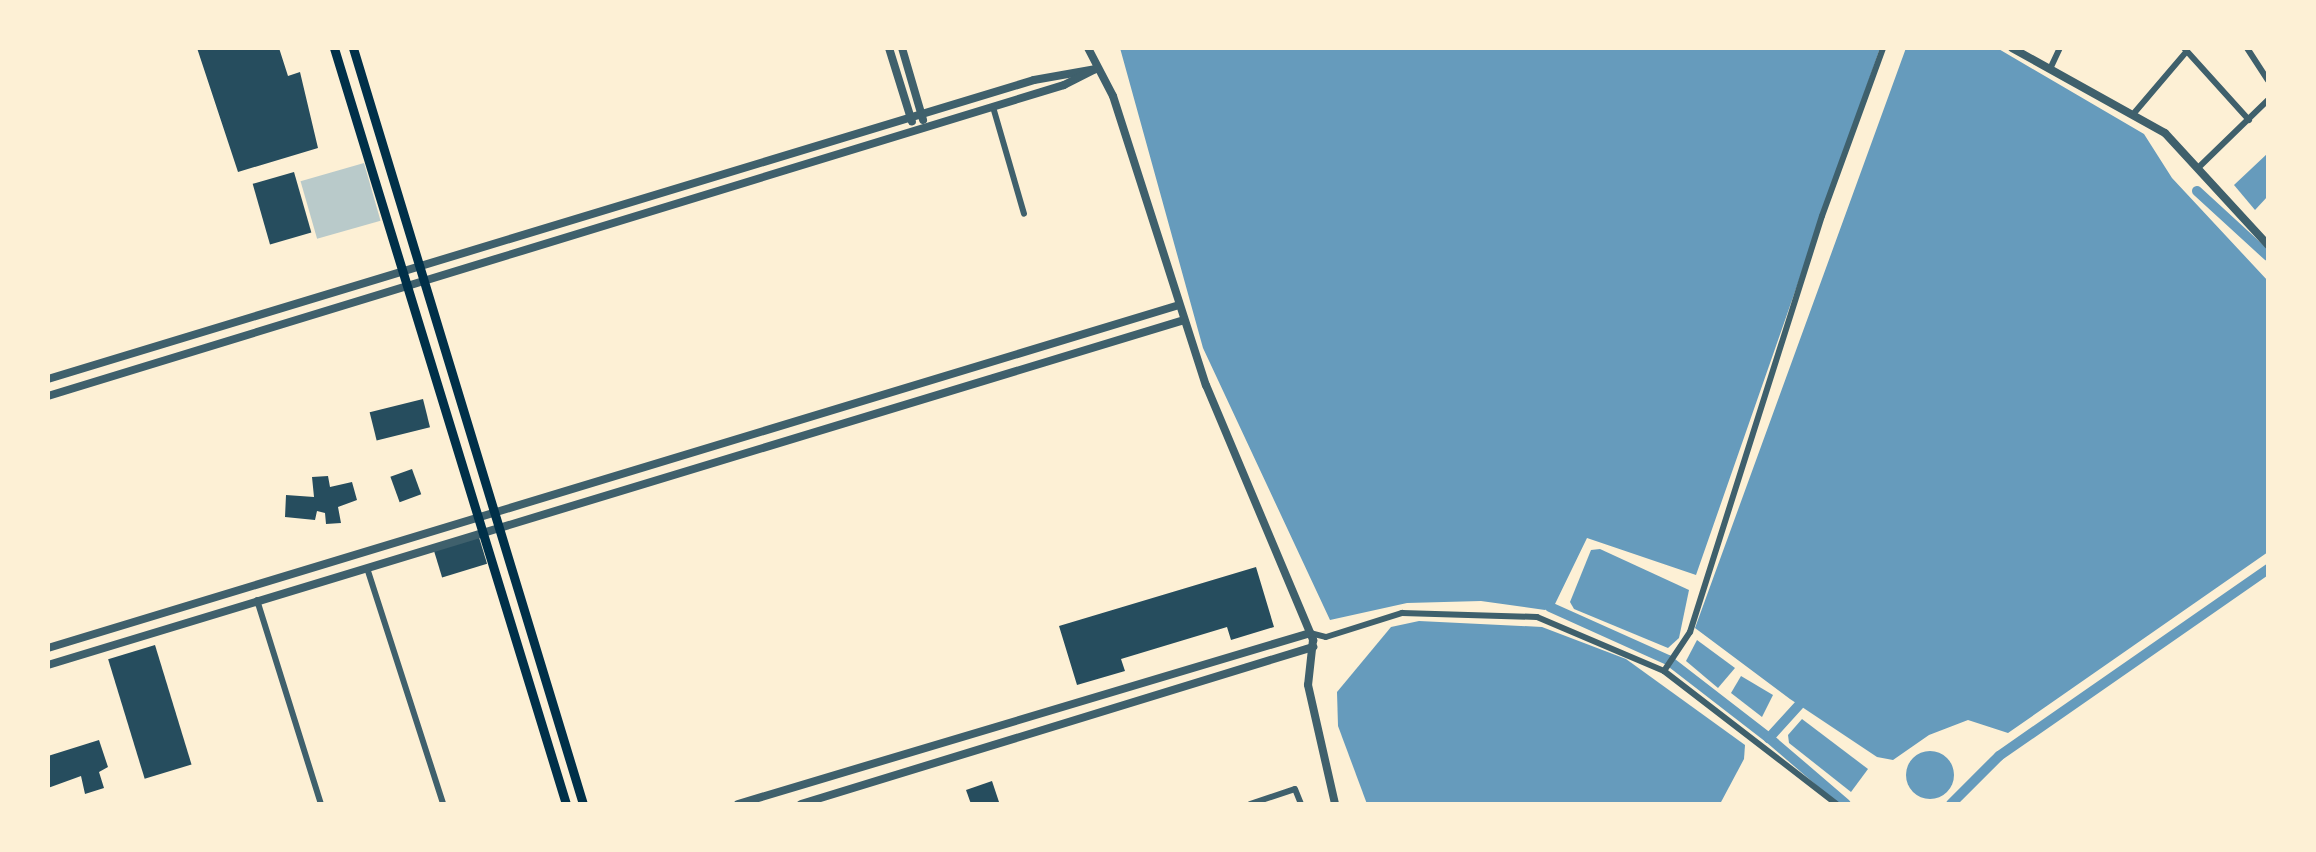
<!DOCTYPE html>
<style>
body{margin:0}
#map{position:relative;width:2316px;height:852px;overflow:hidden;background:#fdf0d5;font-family:Roboto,sans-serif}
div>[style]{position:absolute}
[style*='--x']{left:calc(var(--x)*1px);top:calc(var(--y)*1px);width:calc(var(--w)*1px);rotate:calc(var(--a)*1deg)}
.green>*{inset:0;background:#b9caca;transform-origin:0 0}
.water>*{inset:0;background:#669bbc}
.round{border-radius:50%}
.canal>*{height:10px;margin:-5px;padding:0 5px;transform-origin:5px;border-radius:5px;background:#669bbc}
.building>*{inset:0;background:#264d5e;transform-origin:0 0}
.minor>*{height:6px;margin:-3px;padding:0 3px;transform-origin:3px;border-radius:3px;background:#3f606c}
.tertiary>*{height:8px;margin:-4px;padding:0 4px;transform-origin:4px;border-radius:4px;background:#3f606c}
.secondary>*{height:9px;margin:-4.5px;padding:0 4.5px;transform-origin:4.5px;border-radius:4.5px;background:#003049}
span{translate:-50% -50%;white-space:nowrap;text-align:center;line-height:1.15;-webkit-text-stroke:8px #fdf0d5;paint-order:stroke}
.frame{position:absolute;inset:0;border:50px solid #fdf0d5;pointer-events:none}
</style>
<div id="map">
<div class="green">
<i style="left:364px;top:163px;width:60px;height:66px;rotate:74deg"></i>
</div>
<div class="water">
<i style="clip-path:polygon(1120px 48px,1880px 48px,1696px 575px,1587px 538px,1555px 604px,1545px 610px,1481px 601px,1407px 603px,1330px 620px,1203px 348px)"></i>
<i style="clip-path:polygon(1906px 48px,1997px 48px,2144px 134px,2172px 178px,2268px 281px,2268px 552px,2008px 733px,1968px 720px,1929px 735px,1893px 760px,1877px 757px,1790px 699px,1695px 628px)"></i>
<i style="clip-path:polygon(2268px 153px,2268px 196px,2255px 210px,2234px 185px)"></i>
<i style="clip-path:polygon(1600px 549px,1689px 590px,1679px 638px,1668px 648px,1574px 609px,1570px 602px,1591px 550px)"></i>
<i style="clip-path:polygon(1419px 621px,1542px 627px,1626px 659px,1745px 745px,1744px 759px,1720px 804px,1367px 804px,1338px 726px,1337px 692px,1391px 627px)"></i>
<i style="clip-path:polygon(1697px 640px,1735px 668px,1718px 688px,1686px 661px)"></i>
<i style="clip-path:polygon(1741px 676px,1773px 695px,1762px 717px,1731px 693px)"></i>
<i style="clip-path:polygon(1802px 719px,1868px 769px,1851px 792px,1789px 743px,1788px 735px)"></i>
<i class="round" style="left:1906px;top:751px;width:48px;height:48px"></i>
</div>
<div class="canal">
<i style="--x:2197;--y:191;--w:96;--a:42.5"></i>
<i style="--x:1550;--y:607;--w:129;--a:24.2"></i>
<i style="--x:1668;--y:660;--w:128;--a:37.7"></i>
<i style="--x:1799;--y:705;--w:45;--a:132.3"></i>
<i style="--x:1769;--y:738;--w:101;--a:40.6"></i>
<i style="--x:1951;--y:804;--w:68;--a:-45"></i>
<i style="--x:1999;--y:756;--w:328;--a:-34.8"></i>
</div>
<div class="building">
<i style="clip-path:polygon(197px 48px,279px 48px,288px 76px,300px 72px,318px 148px,238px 172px)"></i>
<i style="left:294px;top:172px;width:63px;height:43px;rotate:74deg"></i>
<i style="left:423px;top:399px;width:29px;height:55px;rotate:76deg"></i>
<i style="left:412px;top:469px;width:27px;height:23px;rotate:70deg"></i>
<i style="clip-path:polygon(328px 476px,330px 487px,352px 482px,357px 500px,338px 507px,341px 523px,326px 524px,325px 513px,317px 511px,315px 520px,285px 517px,286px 495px,314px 497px,312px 477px)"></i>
<i style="left:478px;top:534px;width:31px;height:47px;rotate:73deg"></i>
<i style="clip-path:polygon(1256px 567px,1274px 627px,1231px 640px,1227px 627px,1121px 659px,1125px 671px,1077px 685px,1059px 626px)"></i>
<i style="left:155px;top:645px;width:125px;height:49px;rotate:73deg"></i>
<i style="clip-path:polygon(99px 740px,108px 767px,99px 772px,104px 788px,85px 794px,81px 776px,48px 788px,48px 756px)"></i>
<i style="clip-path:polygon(992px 781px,999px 802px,971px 804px,966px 790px)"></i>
</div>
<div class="minor">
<i style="--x:2184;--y:48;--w:97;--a:47.9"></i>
<i style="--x:2247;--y:48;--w:38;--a:57"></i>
<i style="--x:2050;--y:69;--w:23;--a:-65"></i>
<i style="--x:993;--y:107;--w:111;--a:73.8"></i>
<i style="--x:2135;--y:112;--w:80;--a:-49.6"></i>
<i style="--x:2199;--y:167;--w:96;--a:-44.2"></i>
<i style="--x:367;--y:568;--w:248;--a:72.1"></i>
<i style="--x:257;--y:600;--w:214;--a:72.6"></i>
<i style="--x:1310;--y:633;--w:16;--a:14"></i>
<i style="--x:1326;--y:637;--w:80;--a:-17.5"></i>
<i style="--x:1402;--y:613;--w:135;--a:1.7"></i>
<i style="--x:1537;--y:617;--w:138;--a:23"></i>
<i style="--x:1664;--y:671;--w:218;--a:37.6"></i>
<i style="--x:1664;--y:671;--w:47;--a:-56.3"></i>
<i style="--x:1690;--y:632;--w:436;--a:-72.4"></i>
<i style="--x:1822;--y:216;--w:179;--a:-70"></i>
<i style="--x:1250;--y:804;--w:47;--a:-18.4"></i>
<i style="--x:1295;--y:789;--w:16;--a:68"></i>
</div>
<div class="tertiary">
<i style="--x:889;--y:48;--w:77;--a:72.7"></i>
<i style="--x:902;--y:48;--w:75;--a:73.7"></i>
<i style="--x:1088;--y:48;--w:54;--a:62.5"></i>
<i style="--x:1113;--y:96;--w:304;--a:72.2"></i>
<i style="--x:1206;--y:385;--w:277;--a:67.2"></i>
<i style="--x:1313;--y:640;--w:45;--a:96.3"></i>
<i style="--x:1308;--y:685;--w:122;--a:77.2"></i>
<i style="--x:2012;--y:48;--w:175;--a:29.1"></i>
<i style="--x:2165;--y:133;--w:152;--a:47.4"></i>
<i style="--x:48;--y:379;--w:1030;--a:-16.87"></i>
<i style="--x:1034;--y:80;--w:63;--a:-10.1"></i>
<i style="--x:48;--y:396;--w:1063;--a:-17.02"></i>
<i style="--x:1064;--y:85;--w:36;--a:-27"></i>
<i style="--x:48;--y:648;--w:1182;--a:-16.87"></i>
<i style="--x:48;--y:665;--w:1187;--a:-16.89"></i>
<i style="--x:738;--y:804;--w:597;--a:-16.64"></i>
<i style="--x:801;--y:804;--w:536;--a:-17.05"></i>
</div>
<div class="secondary">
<i style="--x:334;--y:48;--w:791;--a:72.94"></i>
<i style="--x:353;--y:48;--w:790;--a:73.08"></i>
</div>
<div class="frame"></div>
</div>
